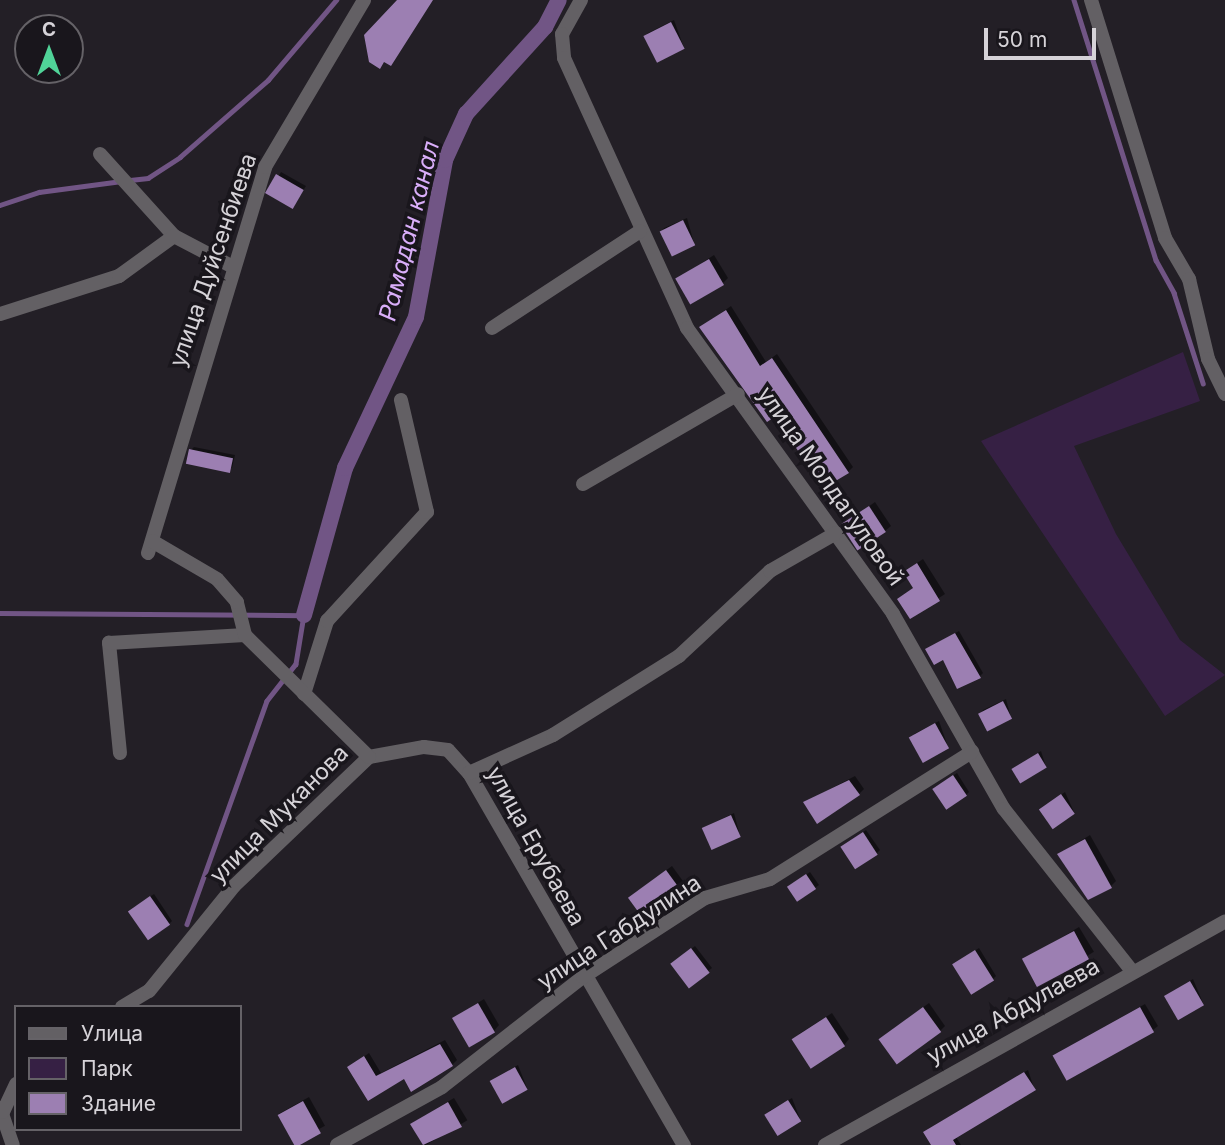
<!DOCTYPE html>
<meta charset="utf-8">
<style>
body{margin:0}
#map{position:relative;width:1225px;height:1145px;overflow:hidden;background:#231f26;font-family:Inter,sans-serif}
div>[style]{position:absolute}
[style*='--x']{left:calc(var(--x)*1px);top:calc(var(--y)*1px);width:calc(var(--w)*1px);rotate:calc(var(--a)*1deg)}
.green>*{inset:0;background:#362044}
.shadow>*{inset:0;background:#0007;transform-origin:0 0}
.stream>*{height:4.5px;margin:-2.25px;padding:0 2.25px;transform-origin:2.25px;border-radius:2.25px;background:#715585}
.canal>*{height:16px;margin:-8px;padding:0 8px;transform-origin:8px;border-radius:8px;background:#715585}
.building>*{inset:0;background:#9c7fb2;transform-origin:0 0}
.street>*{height:14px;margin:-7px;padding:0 7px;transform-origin:7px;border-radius:7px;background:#636064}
span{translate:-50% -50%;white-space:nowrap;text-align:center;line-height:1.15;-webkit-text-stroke:7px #19161c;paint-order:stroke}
.street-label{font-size:23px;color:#d6d3d8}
.water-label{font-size:24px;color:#d9aef9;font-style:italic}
.legend{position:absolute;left:14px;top:1005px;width:228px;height:126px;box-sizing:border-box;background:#19161c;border:2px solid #656267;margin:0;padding:9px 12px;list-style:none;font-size:21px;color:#d6d3d8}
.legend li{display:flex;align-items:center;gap:14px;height:35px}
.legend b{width:35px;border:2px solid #656267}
.north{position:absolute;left:14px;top:14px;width:70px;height:70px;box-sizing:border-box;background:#19161c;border:2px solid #656267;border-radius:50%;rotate:0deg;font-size:19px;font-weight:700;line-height:28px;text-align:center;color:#d6d3d8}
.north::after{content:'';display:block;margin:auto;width:24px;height:32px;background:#50d398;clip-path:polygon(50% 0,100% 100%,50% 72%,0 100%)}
.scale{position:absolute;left:984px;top:28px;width:112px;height:32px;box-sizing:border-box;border:4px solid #d6d3d8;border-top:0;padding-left:9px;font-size:21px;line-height:24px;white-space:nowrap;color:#d6d3d8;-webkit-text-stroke:5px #19161c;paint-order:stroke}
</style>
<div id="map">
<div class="green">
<i style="clip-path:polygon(1183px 352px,1200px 401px,1074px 446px,1116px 534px,1180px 640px,1225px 675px,1165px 716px,981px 441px)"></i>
</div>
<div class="shadow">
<i style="clip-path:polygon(674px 20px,684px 48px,645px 36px,648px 33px)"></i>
<i style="clip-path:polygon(281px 172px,306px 186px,295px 204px,269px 193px)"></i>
<i style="clip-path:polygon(687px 218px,694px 243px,661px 232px,664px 228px)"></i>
<i style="clip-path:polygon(714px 255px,728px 278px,722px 284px,677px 279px)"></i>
<i style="clip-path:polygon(731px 306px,766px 362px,777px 354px,853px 467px,848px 472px,777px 413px,701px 327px)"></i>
<i style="clip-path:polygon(194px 447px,235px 455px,232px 468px,191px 450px)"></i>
<i style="clip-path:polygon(875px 502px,891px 526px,885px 531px,843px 525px)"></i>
<i style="clip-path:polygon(923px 559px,945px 594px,910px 617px,899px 599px,915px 587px,911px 567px)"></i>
<i style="clip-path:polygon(959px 631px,983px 673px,980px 676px,927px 649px)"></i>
<i style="clip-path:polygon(1006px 699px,1011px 718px,980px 714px,983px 710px)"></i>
<i style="clip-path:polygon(939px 721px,948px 747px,914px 734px)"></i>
<i style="clip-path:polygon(1041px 751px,1046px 767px,1018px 766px)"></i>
<i style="clip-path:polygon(957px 773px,969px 792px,966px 795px,937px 786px)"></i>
<i style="clip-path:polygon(855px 776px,864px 789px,859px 794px,805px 802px)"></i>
<i style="clip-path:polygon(1065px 792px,1074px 812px,1044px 807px)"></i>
<i style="clip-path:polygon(734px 813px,740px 836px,704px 829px,707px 826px)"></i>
<i style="clip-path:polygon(866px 830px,880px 850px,877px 853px,846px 844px)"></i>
<i style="clip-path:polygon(1090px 835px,1116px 881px,1111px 886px,1059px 854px)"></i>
<i style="clip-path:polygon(672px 866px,688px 888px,646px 920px,635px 893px)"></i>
<i style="clip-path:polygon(810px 872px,819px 885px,798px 900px,793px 884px)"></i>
<i style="clip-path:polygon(154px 894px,172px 921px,169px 924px,133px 908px)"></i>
<i style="left:1079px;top:927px;width:29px;height:64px;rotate:59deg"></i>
<i style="clip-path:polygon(695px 946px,712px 968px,708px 971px,676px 961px)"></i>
<i style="clip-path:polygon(979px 948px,996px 976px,993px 979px,954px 964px)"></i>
<i style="clip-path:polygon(1193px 979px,1203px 1003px,1166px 996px,1170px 993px)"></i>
<i style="clip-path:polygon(484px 999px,499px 1025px,494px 1031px,454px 1018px)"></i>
<i style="clip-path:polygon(929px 1003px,945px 1026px,940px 1031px,886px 1034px)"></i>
<i style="clip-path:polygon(1145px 1004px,1158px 1026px,1153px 1030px,1068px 1078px,1055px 1057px,1059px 1052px)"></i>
<i style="clip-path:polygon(832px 1013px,849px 1039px,844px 1045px,799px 1034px)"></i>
<i style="clip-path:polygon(445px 1040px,457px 1060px,452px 1065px,404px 1077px,369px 1099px,349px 1067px,369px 1053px,381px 1073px)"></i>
<i style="clip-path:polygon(518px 1065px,527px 1088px,492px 1081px,495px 1078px)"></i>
<i style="clip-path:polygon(1028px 1070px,1034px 1088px,956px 1137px,961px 1145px,933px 1145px,928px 1129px)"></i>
<i style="left:309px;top:1097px;width:33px;height:35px;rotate:61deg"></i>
<i style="left:454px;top:1098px;width:26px;height:49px;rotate:59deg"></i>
<i style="clip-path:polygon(792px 1098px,800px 1119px,769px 1111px)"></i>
</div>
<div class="stream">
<i style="--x:1074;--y:0;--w:273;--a:72.5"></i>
<i style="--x:1156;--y:260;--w:38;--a:61"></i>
<i style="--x:1174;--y:293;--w:95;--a:72.1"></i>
<i style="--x:130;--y:180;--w:18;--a:-6"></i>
<i style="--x:148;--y:178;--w:38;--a:-33"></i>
<i style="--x:180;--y:157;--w:117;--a:-41.2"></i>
<i style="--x:268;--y:80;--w:105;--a:-49.6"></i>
<i style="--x:0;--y:205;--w:41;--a:-18.4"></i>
<i style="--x:39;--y:192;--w:83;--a:-7.6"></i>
<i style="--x:0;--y:613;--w:304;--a:0.4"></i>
<i style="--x:304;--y:615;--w:50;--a:99.3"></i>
<i style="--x:296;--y:664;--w:47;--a:128.1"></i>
<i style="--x:267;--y:701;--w:237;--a:109.7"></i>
</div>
<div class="canal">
<i style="--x:304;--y:615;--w:153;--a:-74.4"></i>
<i style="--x:345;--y:468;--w:167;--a:-64.8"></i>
<i style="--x:416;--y:317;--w:160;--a:-79.5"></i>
<i style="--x:445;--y:160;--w:51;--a:-65.5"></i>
<i style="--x:466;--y:114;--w:118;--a:-47.8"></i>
<i style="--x:545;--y:27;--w:30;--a:-63"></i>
</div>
<div class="building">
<i style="clip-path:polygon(397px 0,433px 0,391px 66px,384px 62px,380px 69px,369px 62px,364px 35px)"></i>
<i style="left:671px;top:22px;width:30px;height:31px;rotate:63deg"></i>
<i style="left:276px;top:174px;width:32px;height:22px;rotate:30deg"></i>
<i style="left:683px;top:220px;width:28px;height:26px;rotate:64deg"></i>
<i style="left:709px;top:259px;width:30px;height:39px;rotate:60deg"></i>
<i style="clip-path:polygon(726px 310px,760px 366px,772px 358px,849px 473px,822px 489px,776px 416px,767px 422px,699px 327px)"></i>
<i style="left:189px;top:449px;width:45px;height:15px;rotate:12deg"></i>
<i style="left:869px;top:506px;width:31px;height:34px;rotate:57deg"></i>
<i style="clip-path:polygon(917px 563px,940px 601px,910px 619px,897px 599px,913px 588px,903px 572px)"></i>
<i style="clip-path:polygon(955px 633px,981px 678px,957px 689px,943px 660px,934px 665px,925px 649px)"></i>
<i style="left:1003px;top:701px;width:20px;height:28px;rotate:63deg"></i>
<i style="left:935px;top:723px;width:29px;height:30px;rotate:61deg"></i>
<i style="left:1038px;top:753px;width:17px;height:31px;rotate:59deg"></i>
<i style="left:953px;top:775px;width:25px;height:25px;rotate:56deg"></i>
<i style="clip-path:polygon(849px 780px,860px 795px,817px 824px,803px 802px)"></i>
<i style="left:1061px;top:794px;width:24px;height:27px;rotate:55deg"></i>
<i style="left:731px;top:815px;width:24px;height:32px;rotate:66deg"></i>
<i style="left:863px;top:832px;width:27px;height:27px;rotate:57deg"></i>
<i style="clip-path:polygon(1085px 839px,1112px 888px,1088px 900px,1057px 854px)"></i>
<i style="left:666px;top:870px;width:31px;height:47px;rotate:54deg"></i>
<i style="left:806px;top:874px;width:18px;height:23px;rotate:56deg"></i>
<i style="left:150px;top:896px;width:35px;height:27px;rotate:55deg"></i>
<i style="left:1074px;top:931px;width:32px;height:59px;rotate:62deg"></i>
<i style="left:691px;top:948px;width:31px;height:26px;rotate:53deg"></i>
<i style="left:975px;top:950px;width:36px;height:27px;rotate:58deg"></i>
<i style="left:1190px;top:981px;width:28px;height:30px;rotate:60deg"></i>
<i style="left:478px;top:1003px;width:34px;height:30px;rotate:60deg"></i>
<i style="left:923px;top:1007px;width:31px;height:55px;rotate:54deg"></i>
<i style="left:1140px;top:1007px;width:29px;height:100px;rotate:61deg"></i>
<i style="left:826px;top:1017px;width:35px;height:41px;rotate:57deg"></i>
<i style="clip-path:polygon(440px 1044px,453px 1066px,411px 1092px,404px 1079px,368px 1101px,347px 1067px,364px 1056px,376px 1076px)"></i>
<i style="left:515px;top:1067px;width:26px;height:29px;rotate:61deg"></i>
<i style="clip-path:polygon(1024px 1072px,1036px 1090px,953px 1140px,956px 1145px,931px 1145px,923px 1132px)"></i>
<i style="left:788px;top:1100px;width:25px;height:28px;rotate:58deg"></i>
<i style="left:303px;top:1101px;width:37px;height:29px;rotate:61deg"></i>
<i style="clip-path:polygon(448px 1102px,462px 1127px,423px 1145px,410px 1124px)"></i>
</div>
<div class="street">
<i style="--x:581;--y:0;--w:39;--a:119"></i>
<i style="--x:562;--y:34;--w:24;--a:85"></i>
<i style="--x:564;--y:58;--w:297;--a:65.5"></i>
<i style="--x:687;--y:328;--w:352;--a:54.2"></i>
<i style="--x:893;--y:614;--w:224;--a:60.4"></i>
<i style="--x:1004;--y:809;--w:206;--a:51.7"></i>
<i style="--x:1091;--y:0;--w:249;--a:72.7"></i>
<i style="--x:1165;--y:238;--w:48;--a:59.7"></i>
<i style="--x:1189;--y:279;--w:82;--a:76.6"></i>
<i style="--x:1208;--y:359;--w:39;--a:64"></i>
<i style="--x:100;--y:154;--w:110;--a:47.9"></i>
<i style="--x:174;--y:236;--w:67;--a:27.7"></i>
<i style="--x:0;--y:314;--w:125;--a:-17.7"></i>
<i style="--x:119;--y:276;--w:68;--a:-36"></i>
<i style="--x:492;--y:328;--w:177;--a:-33.2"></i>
<i style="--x:583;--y:484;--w:179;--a:-30.1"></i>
<i style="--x:148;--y:553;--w:403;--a:-73.1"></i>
<i style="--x:265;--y:167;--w:194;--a:-59.3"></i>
<i style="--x:304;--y:694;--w:77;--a:-72.5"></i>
<i style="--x:327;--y:621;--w:148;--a:-47.5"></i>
<i style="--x:427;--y:512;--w:115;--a:-103.1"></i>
<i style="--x:120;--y:753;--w:111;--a:-95.7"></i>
<i style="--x:109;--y:643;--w:136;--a:-3.4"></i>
<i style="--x:369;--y:757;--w:56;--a:-10.3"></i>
<i style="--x:424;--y:747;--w:24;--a:7"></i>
<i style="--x:448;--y:750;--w:31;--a:48"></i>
<i style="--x:469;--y:773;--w:430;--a:60"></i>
<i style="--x:469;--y:773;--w:92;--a:-24.3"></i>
<i style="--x:553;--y:735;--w:149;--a:-32.1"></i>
<i style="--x:679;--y:656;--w:125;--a:-43"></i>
<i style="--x:770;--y:571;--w:76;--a:-29.9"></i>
<i style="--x:122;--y:1007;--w:31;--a:-31"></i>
<i style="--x:149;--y:991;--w:135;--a:-51"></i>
<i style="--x:234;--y:886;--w:187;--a:-43.7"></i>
<i style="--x:369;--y:757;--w:174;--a:-135.5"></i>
<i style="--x:245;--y:635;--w:34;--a:-104"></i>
<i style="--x:237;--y:602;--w:30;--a:-131"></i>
<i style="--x:217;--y:579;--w:75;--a:-149.7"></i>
<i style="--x:0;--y:1108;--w:39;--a:71"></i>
<i style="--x:3;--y:1112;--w:31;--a:-65"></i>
<i style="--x:337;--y:1145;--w:120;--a:-28.9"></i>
<i style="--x:442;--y:1087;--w:179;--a:-38"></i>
<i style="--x:583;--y:977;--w:145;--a:-32.9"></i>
<i style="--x:705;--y:898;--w:68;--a:-16.3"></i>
<i style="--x:770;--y:879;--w:239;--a:-32.2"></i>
<i style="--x:825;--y:1145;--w:458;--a:-29.2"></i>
</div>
<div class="street-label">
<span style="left:213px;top:260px;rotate:-71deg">улица Дуйсенбиева</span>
<span style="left:831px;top:486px;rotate:55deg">улица Молдагуловой</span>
<span style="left:279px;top:814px;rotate:-45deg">улица Муканова</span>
<span style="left:536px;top:846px;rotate:61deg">улица Ерубаева</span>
<span style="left:619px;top:932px;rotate:-33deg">улица Габдулина</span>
<span style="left:1013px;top:1011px;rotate:-29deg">улица Абдулаева</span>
</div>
<div class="water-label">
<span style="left:409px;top:231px;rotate:-76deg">Рамадан канал</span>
</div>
<ul class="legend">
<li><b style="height:9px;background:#636064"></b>Улица</li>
<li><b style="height:19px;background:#362044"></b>Парк</li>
<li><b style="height:19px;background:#9c7fb2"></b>Здание</li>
</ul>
<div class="north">С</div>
<div class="scale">50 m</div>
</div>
